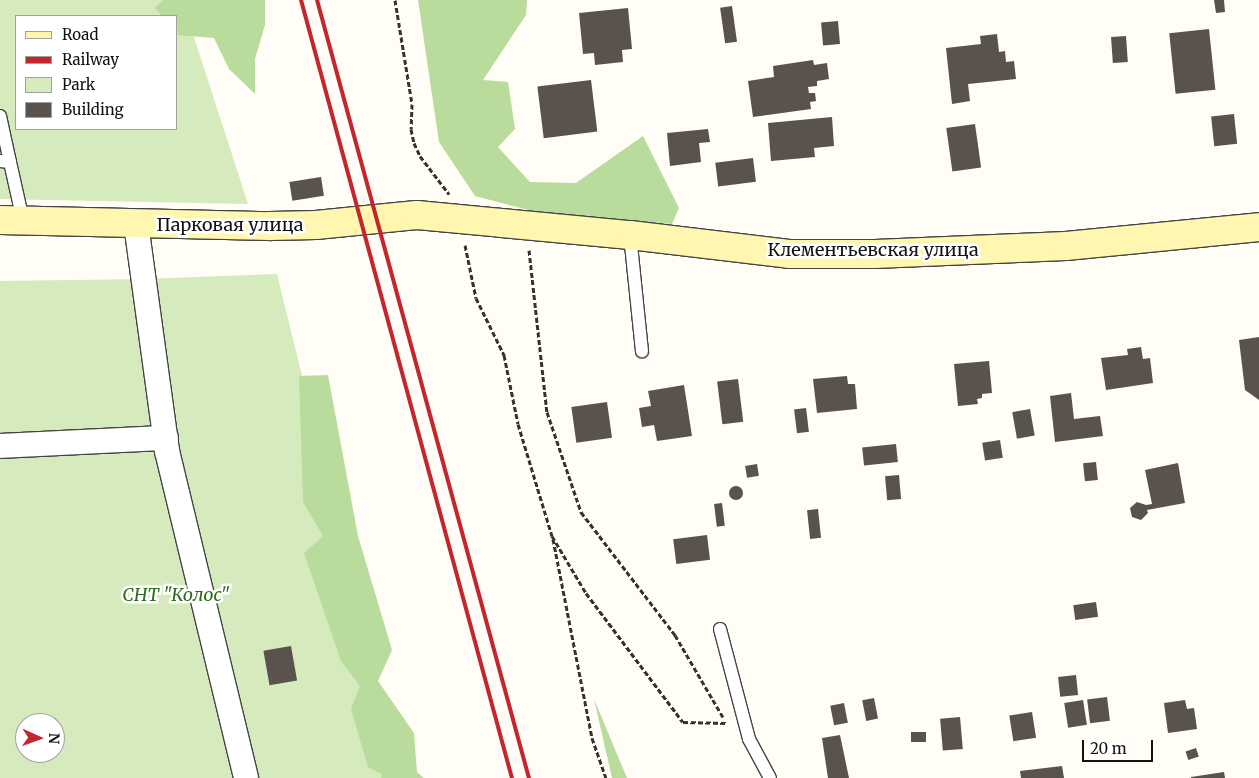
<!DOCTYPE html>
<meta charset="utf-8">
<style>
body{margin:0}
#map{position:relative;width:1259px;height:778px;overflow:hidden;background:#fffdf5;font-family:Merriweather,serif}
div>[style]{position:absolute}
[style*='--x']{left:calc(var(--x)*1px);top:calc(var(--y)*1px);width:calc(var(--w)*1px);rotate:calc(var(--a)*1deg)}
.green>*{inset:0;background:#d5ebbd}
.forest>*{inset:0;background:#b9dc9c}
.building>*{inset:0;background:#5a524d;transform-origin:0 0}
.round{border-radius:50%}
.path>*{height:3px;margin-top:-1.5px;transform-origin:0;background:repeating-linear-gradient(90deg,#333 0 5px,transparent 0 7.5px)}
.roads{filter:drop-shadow(1px 0 #444) drop-shadow(-1px 0 #444) drop-shadow(0 1px #444) drop-shadow(0 -1px #444)}
.lane>*{height:12px;margin:-6px;padding:0 6px;transform-origin:6px;border-radius:6px;background:#fff}
.street>*{height:24px;margin:-12px;padding:0 12px;transform-origin:12px;border-radius:12px;background:#fff}
.secondary>*{height:28px;margin:-14px;padding:0 14px;transform-origin:14px;border-radius:14px;background:#fff6b0}
.rail>*{height:4px;margin:-2px;padding:0 2px;transform-origin:2px;border-radius:2px;background:#c4262e}
span{translate:-50% -50%;white-space:nowrap;text-align:center;line-height:1.15;-webkit-text-stroke:5px #fff;paint-order:stroke}
.street-label{font-size:18px;color:#111}
.park-label{font-size:18px;color:#2f6b1f;font-style:italic}
.legend{position:absolute;left:15px;top:15px;width:162px;height:115px;box-sizing:border-box;background:#fff;border:1px solid #a0a0a0;margin:0;padding:6px 9px;list-style:none;font-size:15px;color:#111}
.legend li{display:flex;align-items:center;gap:10px;height:25px}
.legend b{width:25px;border:1px solid #a0a0a0}
.north{position:absolute;left:15px;top:713px;width:50px;height:50px;box-sizing:border-box;background:#fff;border:1px solid #a0a0a0;border-radius:50%;rotate:92deg;font-size:14px;font-weight:700;line-height:20px;text-align:center;color:#111}
.north::after{content:'';display:block;margin:auto;width:18px;height:22px;background:#c4262e;clip-path:polygon(50% 0,100% 100%,50% 72%,0 100%)}
.scale{position:absolute;left:1082px;top:740px;width:71px;height:22px;box-sizing:border-box;border:2px solid #111;border-top:0;padding-left:6px;font-size:15px;line-height:18px;white-space:nowrap;color:#111;-webkit-text-stroke:4px #fff;paint-order:stroke}
</style>
<div id="map">
<div class="green">
<i style="clip-path:polygon(evenodd,0 0,182px 0,248px 204px,0 199px,0 0,16px 16px,176px 16px,176px 129px,16px 129px,16px 16px)"></i>
<i style="clip-path:polygon(evenodd,277px 274px,401px 778px,0 778px,0 281px,144px 279px,277px 274px,25px 723px,55px 723px,55px 753px,25px 753px,25px 723px)"></i>
</div>
<div class="forest">
<i style="clip-path:polygon(163px 0,265px 0,265px 25px,255px 59px,255px 94px,229px 69px,214px 38px,178px 35px,176px 16px,162px 16px,155px 8px)"></i>
<i style="clip-path:polygon(418px 0,527px 0,526px 15px,483px 80px,508px 82px,515px 129px,498px 147px,530px 182px,576px 183px,643px 136px,679px 208px,672px 224px,540px 213px,475px 196px,439px 142px)"></i>
<i style="clip-path:polygon(328px 375px,358px 536px,392px 650px,378px 681px,414px 733px,417px 772px,424px 778px,381px 778px,382px 774px,368px 767px,351px 709px,360px 686px,341px 661px,304px 553px,323px 536px,303px 502px,299px 376px)"></i>
<i style="clip-path:polygon(594px 699px,627px 778px,612px 778px)"></i>
</div>
<div class="building">
<i style="clip-path:polygon(1214px 0,1224px 0,1225px 12px,1216px 13px)"></i>
<i style="left:732px;top:6px;width:36px;height:12px;rotate:82deg"></i>
<i style="clip-path:polygon(628px 8px,632px 49px,622px 50px,623px 62px,595px 65px,594px 53px,583px 54px,579px 13px)"></i>
<i style="left:838px;top:21px;width:23px;height:17px;rotate:85deg"></i>
<i style="left:1209px;top:29px;width:61px;height:40px;rotate:84deg"></i>
<i style="clip-path:polygon(997px 34px,999px 52px,1005px 51px,1006px 62px,1014px 61px,1016px 79px,968px 84px,970px 101px,952px 104px,946px 48px,981px 44px,980px 36px)"></i>
<i style="left:1126px;top:36px;width:26px;height:15px;rotate:86deg"></i>
<i style="clip-path:polygon(813px 60px,814px 65px,827px 63px,829px 79px,817px 81px,817px 86px,808px 87px,809px 93px,815px 93px,816px 101px,810px 102px,811px 109px,753px 117px,748px 81px,774px 77px,773px 66px)"></i>
<i style="left:591px;top:80px;width:52px;height:54px;rotate:83deg"></i>
<i style="left:1234px;top:114px;width:30px;height:23px;rotate:84deg"></i>
<i style="clip-path:polygon(832px 117px,834px 146px,814px 148px,815px 157px,771px 161px,768px 123px)"></i>
<i style="left:975px;top:124px;width:44px;height:29px;rotate:82deg"></i>
<i style="clip-path:polygon(708px 129px,710px 142px,699px 143px,701px 162px,670px 166px,667px 133px)"></i>
<i style="left:753px;top:158px;width:24px;height:38px;rotate:83deg"></i>
<i style="left:321px;top:177px;width:19px;height:32px;rotate:81deg"></i>
<i style="clip-path:polygon(1259px 337px,1259px 400px,1245px 390px,1239px 340px)"></i>
<i style="clip-path:polygon(1141px 347px,1143px 359px,1150px 358px,1153px 383px,1106px 390px,1101px 358px,1128px 355px,1127px 349px)"></i>
<i style="clip-path:polygon(989px 361px,992px 393px,982px 394px,982px 398px,977px 399px,978px 404px,958px 406px,954px 364px)"></i>
<i style="clip-path:polygon(847px 376px,848px 384px,855px 384px,857px 409px,817px 413px,813px 379px)"></i>
<i style="left:738px;top:379px;width:43px;height:21px;rotate:83deg"></i>
<i style="clip-path:polygon(684px 385px,692px 436px,657px 441px,654px 425px,642px 427px,639px 408px,651px 406px,648px 391px)"></i>
<i style="clip-path:polygon(1071px 393px,1074px 419px,1100px 416px,1103px 436px,1055px 442px,1050px 396px)"></i>
<i style="left:607px;top:402px;width:36px;height:36px;rotate:82deg"></i>
<i style="left:806px;top:408px;width:24px;height:12px;rotate:83deg"></i>
<i style="left:1030px;top:409px;width:27px;height:18px;rotate:80deg"></i>
<i style="left:1000px;top:440px;width:18px;height:18px;rotate:81deg"></i>
<i style="left:896px;top:444px;width:18px;height:34px;rotate:84deg"></i>
<i style="left:1096px;top:462px;width:18px;height:13px;rotate:84deg"></i>
<i style="clip-path:polygon(1178px 463px,1185px 503px,1147px 510px,1148px 513px,1141px 520px,1132px 517px,1130px 508px,1137px 502px,1146px 505px,1152px 504px,1145px 470px)"></i>
<i style="left:757px;top:464px;width:12px;height:12px;rotate:81deg"></i>
<i style="left:899px;top:475px;width:24px;height:14px;rotate:85deg"></i>
<i class="round" style="left:729px;top:486px;width:14px;height:14px"></i>
<i style="left:722px;top:503px;width:23px;height:8px;rotate:83deg"></i>
<i style="left:818px;top:509px;width:29px;height:11px;rotate:84deg"></i>
<i style="left:707px;top:535px;width:25px;height:34px;rotate:83deg"></i>
<i style="left:1096px;top:602px;width:15px;height:23px;rotate:82deg"></i>
<i style="left:291px;top:646px;width:35px;height:28px;rotate:80deg"></i>
<i style="left:1076px;top:675px;width:20px;height:18px;rotate:84deg"></i>
<i style="left:1107px;top:697px;width:24px;height:20px;rotate:83deg"></i>
<i style="left:874px;top:698px;width:21px;height:12px;rotate:79deg"></i>
<i style="left:1083px;top:700px;width:25px;height:19px;rotate:81deg"></i>
<i style="clip-path:polygon(1185px 700px,1187px 709px,1194px 708px,1197px 729px,1168px 733px,1164px 703px)"></i>
<i style="left:844px;top:703px;width:20px;height:14px;rotate:79deg"></i>
<i style="left:1032px;top:712px;width:26px;height:23px;rotate:81deg"></i>
<i style="left:960px;top:717px;width:32px;height:20px;rotate:85deg"></i>
<i style="left:926px;top:732px;width:10px;height:15px;rotate:90deg"></i>
<i style="clip-path:polygon(840px 735px,849px 778px,828px 778px,822px 738px)"></i>
<i style="left:1196px;top:748px;width:9px;height:11px;rotate:72deg"></i>
<i style="clip-path:polygon(1062px 766px,1064px 778px,1021px 778px,1020px 771px)"></i>
<i style="clip-path:polygon(1224px 772px,1225px 778px,1191px 778px,1191px 777px)"></i>
</div>
<div class="path">
<i style="--x:395;--y:0;--w:105;--a:80.7"></i>
<i style="--x:412;--y:104;--w:25;--a:92"></i>
<i style="--x:411;--y:129;--w:14;--a:78"></i>
<i style="--x:414;--y:143;--w:14;--a:65"></i>
<i style="--x:420;--y:156;--w:48;--a:52.7"></i>
<i style="--x:465;--y:245;--w:54;--a:78.3"></i>
<i style="--x:476;--y:298;--w:64;--a:63.8"></i>
<i style="--x:504;--y:355;--w:70;--a:78.5"></i>
<i style="--x:518;--y:424;--w:117;--a:73.1"></i>
<i style="--x:552;--y:536;--w:66;--a:59.2"></i>
<i style="--x:586;--y:593;--w:161;--a:53.1"></i>
<i style="--x:683;--y:722;--w:43;--a:1.3"></i>
<i style="--x:529;--y:250;--w:163;--a:83.7"></i>
<i style="--x:547;--y:412;--w:106;--a:71.2"></i>
<i style="--x:581;--y:512;--w:155;--a:52.6"></i>
<i style="--x:675;--y:635;--w:95;--a:59.7"></i>
<i style="--x:553;--y:539;--w:203;--a:78.9"></i>
<i style="--x:592;--y:738;--w:42;--a:70.7"></i>
</div>
<div class="roads">
<div class="lane">
<i style="--x:0;--y:116;--w:47;--a:77.7"></i>
<i style="--x:10;--y:162;--w:10;--a:-174"></i>
<i style="--x:10;--y:162;--w:59;--a:77.4"></i>
<i style="--x:630;--y:235;--w:117;--a:84.1"></i>
<i style="--x:720;--y:629;--w:114;--a:75.2"></i>
<i style="--x:749;--y:739;--w:44;--a:61.7"></i>
</div>
<div class="street">
<i style="--x:136;--y:224;--w:229;--a:82.2"></i>
<i style="--x:167;--y:451;--w:336;--a:76.4"></i>
<i style="--x:0;--y:446;--w:166;--a:-2.8"></i>
</div>
<div class="secondary">
<i style="--x:0;--y:220;--w:270;--a:1.3"></i>
<i style="--x:270;--y:226;--w:46;--a:-1.2"></i>
<i style="--x:316;--y:225;--w:101;--a:-5.7"></i>
<i style="--x:417;--y:215;--w:214;--a:5.4"></i>
<i style="--x:630;--y:235;--w:160;--a:6.8"></i>
<i style="--x:789;--y:254;--w:86;--a:0"></i>
<i style="--x:875;--y:254;--w:191;--a:-2.4"></i>
<i style="--x:1066;--y:246;--w:194;--a:-5.6"></i>
</div>
</div>
<div class="rail">
<i style="--x:301;--y:0;--w:806;--a:74.83"></i>
<i style="--x:317;--y:0;--w:806;--a:74.76"></i>
</div>
<div class="street-label">
<span style="left:230px;top:225px">Парковая улица</span>
<span style="left:873px;top:250px">Клементьевская улица</span>
</div>
<div class="park-label">
<span style="left:176px;top:595px">СНТ "Колос"</span>
</div>
<ul class="legend">
<li><b style="height:6px;background:#fff6b0"></b>Road</li>
<li><b style="height:6px;background:#c4262e"></b>Railway</li>
<li><b style="height:14px;background:#d5ebbd"></b>Park</li>
<li><b style="height:14px;background:#5a524d"></b>Building</li>
</ul>
<div class="north">N</div>
<div class="scale">20 m</div>
</div>
